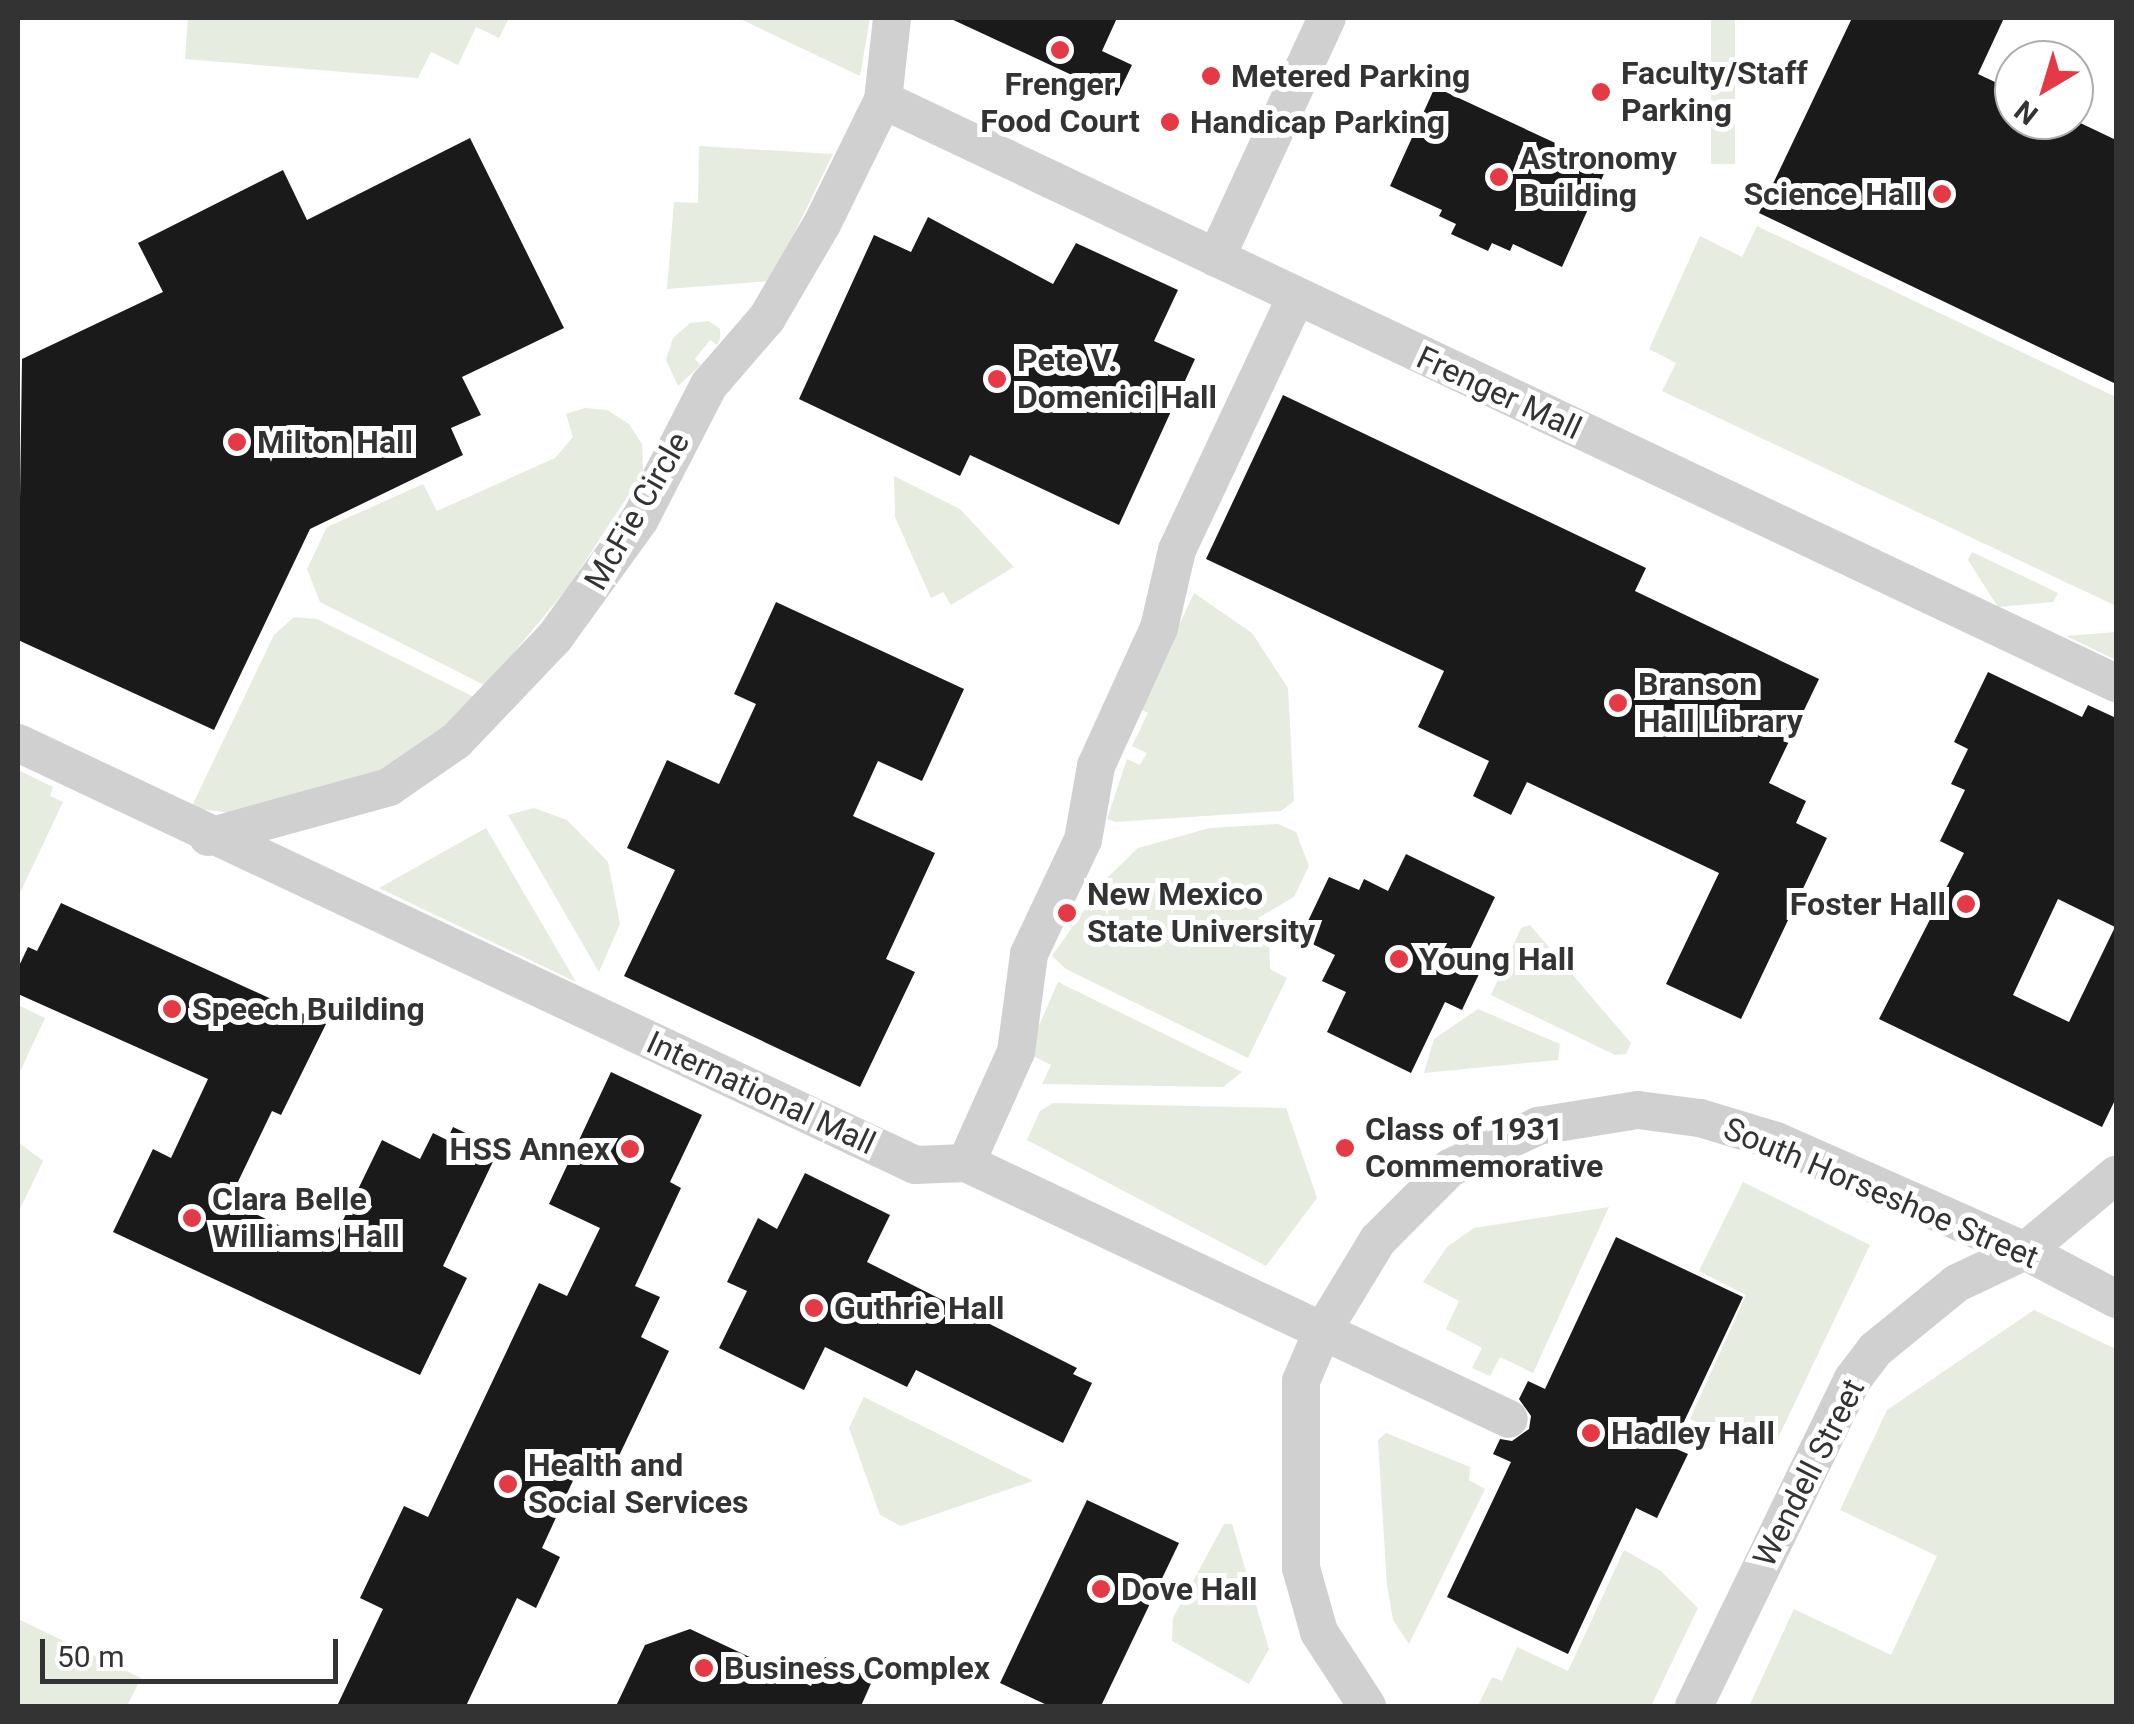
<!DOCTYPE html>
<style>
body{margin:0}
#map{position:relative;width:2134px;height:1724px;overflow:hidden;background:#fff;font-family:Roboto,sans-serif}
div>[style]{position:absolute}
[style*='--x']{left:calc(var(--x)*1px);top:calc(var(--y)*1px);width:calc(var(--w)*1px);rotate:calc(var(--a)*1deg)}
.green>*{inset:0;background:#e6ecdf;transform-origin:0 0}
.building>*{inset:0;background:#1a1a1a}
.minor>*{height:38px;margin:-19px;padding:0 19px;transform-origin:19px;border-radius:19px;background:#d0d0d0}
.dots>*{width:28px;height:28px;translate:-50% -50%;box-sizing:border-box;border:5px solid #fff;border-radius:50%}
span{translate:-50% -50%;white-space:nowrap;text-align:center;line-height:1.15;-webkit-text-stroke:10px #fff;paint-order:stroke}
.poi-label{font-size:32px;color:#333;font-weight:700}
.left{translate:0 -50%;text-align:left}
.right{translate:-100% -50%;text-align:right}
.street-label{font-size:32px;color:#333}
.frame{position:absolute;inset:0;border:20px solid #333;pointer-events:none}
.north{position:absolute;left:1994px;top:40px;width:100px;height:100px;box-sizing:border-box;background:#fff;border:2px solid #adadad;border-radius:50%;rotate:218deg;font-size:28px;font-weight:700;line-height:40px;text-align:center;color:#333}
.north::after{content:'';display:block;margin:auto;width:35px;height:45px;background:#e63946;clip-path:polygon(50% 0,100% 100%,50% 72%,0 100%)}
.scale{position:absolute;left:40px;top:1639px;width:298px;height:45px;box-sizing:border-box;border:5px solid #333;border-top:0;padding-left:12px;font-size:30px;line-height:35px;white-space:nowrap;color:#333;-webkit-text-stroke:8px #fff;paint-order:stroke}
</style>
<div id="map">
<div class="green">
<i style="clip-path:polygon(188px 18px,509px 18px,499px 38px,476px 27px,458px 65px,431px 52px,418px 78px,185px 59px)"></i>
<i style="clip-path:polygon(738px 18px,870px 18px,860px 76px)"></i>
<i style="left:1711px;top:18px;width:24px;height:146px"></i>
<i style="clip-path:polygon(699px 146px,833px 154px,771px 281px,667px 289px,674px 202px,698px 203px)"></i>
<i style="clip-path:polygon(1757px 226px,2116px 397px,2116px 606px,1662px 391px,1676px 363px,1649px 349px,1700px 236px,1742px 257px)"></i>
<i style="clip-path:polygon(709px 321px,720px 329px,720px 339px,717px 345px,710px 340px,695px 359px,701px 365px,678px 386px,666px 360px,673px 338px,690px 323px)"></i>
<i style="clip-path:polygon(585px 408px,607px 410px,629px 424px,642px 444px,643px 473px,569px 586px,486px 686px,320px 602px,307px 569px,327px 527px,423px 484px,437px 511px,555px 458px,573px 437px,566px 414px)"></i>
<i style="clip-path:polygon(894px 476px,960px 509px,1014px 567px,951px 605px,943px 592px,931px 598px,895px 517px)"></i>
<i style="clip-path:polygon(1972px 552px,2058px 593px,2053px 602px,1998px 607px,1968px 560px)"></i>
<i style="clip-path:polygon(1194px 593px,1252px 633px,1288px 688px,1294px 801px,1281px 811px,1115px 822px,1107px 819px,1127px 759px,1140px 765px,1147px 753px,1132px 746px,1148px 713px,1140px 709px)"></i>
<i style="clip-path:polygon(294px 617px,317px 619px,474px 697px,436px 734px,379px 772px,232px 813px,191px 808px,274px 635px)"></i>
<i style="clip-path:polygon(2116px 632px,2116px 660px,2066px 636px)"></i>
<i style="clip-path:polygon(18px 770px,53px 787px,50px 796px,63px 802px,18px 897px)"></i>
<i style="clip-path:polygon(534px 808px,567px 820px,608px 862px,620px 924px,599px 972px,508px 815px)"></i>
<i style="clip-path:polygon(1278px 824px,1296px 832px,1309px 866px,1294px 897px,1258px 918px,1269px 940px,1270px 969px,1287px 978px,1248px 1058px,1066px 969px,1052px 956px,1105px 880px,1138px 848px,1210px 828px)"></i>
<i style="clip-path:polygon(486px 828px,576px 982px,379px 888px)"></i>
<i style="clip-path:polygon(1530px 925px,1631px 1043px,1626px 1054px,1615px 1055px,1491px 995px,1521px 928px)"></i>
<i style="clip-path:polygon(1058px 982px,1242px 1072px,1223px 1087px,1042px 1084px,1051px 1065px,1027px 1053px)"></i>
<i style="clip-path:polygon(18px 1005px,45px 1018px,18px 1076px)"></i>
<i style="clip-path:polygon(1478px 1009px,1560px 1044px,1558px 1060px,1424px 1073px,1434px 1039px)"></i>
<i style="clip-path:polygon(1053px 1103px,1286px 1108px,1317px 1198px,1266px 1266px,1027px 1140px,1040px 1111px)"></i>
<i style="clip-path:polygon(18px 1142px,43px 1161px,18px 1213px)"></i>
<i style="clip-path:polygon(1743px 1182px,1870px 1245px,1778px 1438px,1758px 1427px,1722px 1432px,1690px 1419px,1746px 1295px,1699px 1271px)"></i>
<i style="clip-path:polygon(1609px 1207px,1533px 1373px,1500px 1357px,1490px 1376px,1472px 1368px,1482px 1348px,1446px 1329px,1459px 1301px,1423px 1282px,1447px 1247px,1474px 1228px)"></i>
<i style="clip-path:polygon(2034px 1310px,2116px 1349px,2116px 1706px,1749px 1706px,1794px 1609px,1891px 1655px,1937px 1556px,1840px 1510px,1887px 1410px)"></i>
<i style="clip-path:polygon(864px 1397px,1033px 1481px,901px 1526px,880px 1515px,849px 1428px)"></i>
<i style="clip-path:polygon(1386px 1433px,1470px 1467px,1469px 1480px,1485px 1489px,1409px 1644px,1393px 1620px,1387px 1585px,1378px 1440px)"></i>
<i style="clip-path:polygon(1224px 1524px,1232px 1524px,1269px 1649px,1249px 1684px,1172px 1641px,1173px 1618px)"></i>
<i style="clip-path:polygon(1624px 1550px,1661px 1571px,1698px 1608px,1651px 1706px,1478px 1706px,1492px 1677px,1502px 1681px,1517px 1647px,1568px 1671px)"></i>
<i style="clip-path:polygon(18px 1619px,141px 1678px,127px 1706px,18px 1706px)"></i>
</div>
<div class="building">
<i style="clip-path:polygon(949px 18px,1117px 18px,1102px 51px,1132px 65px,1117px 96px)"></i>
<i style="clip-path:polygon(1852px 18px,2004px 18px,1978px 74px,2014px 91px,2014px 120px,2074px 120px,2116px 140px,2116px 384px,1759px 213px)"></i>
<i style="clip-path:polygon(1435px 87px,1607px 167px,1562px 267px,1513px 244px,1510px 251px,1492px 243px,1488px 251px,1451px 234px,1456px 224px,1439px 216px,1442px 210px,1390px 186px)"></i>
<i style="clip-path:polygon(470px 138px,564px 328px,462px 377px,481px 415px,451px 428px,463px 455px,310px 529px,214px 730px,18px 640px,22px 359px,163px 292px,138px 243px,283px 170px,307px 220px)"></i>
<i style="clip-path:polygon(928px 217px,1053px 284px,1076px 243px,1178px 290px,1154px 341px,1195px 359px,1119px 525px,970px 455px,960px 476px,799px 399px,874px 235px,911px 252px)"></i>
<i style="clip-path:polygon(1283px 395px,1646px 568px,1635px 591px,1819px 679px,1769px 783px,1806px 801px,1796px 823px,1827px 838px,1741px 1019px,1666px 984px,1719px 873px,1527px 782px,1511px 815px,1473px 796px,1489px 761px,1418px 727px,1444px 671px,1206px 559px)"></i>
<i style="clip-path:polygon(776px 602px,964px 689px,922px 781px,878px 761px,853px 816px,935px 853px,886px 959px,915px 972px,860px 1087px,624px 976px,675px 870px,627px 848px,667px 760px,719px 784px,756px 704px,734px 694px)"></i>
<i style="clip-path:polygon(evenodd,1988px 672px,2082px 717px,2088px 705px,2116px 718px,2116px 1098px,2102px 1127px,1879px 1019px,1964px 853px,1940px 841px,1965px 790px,1951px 784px,1968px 749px,1954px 742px,1988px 672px,2058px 899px,2115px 927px,2069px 1022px,2013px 995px,2058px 899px)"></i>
<i style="clip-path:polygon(1406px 854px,1495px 897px,1463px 964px,1480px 972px,1462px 1010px,1445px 1002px,1411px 1073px,1327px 1032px,1346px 992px,1322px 981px,1335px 955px,1300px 938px,1329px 877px,1359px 890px,1364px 879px,1388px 891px)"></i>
<i style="clip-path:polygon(61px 903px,326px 1024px,281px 1115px,272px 1111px,235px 1188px,243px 1191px,237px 1205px,329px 1249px,382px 1140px,420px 1159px,433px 1133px,447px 1140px,453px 1127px,499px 1149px,443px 1266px,467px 1278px,420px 1375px,113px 1232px,153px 1149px,171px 1158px,208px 1079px,18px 994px,18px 968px,28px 947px,37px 951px)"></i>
<i style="clip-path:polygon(611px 1072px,702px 1115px,670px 1182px,681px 1188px,635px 1286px,660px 1297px,641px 1337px,669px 1351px,616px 1462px,588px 1448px,542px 1548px,560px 1557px,536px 1608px,517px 1598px,466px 1706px,337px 1706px,383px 1609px,360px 1598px,404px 1506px,428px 1517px,539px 1283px,567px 1296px,600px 1228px,549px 1204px)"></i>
<i style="clip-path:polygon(805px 1173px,890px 1215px,867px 1262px,1077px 1368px,1073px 1374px,1092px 1383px,1063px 1443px,916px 1370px,907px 1387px,825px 1347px,804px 1390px,719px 1348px,747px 1291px,727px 1282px,758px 1218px,777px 1229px)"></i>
<i style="clip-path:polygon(1616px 1237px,1743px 1297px,1672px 1447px,1688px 1454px,1657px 1518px,1636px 1508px,1568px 1654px,1447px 1597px,1511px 1462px,1493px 1454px,1500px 1439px,1512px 1441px,1529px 1429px,1531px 1416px,1519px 1399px,1528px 1381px,1545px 1389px)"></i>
<i style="clip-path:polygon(1087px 1500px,1179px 1543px,1101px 1706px,1049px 1706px,1000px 1683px)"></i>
<i style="clip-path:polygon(690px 1629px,811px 1686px,825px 1657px,873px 1679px,861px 1706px,616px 1706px,645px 1645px)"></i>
</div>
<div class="minor">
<i style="--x:883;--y:100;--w:1364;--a:25.31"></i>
<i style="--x:1216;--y:258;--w:264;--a:-65.2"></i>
<i style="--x:18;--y:743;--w:991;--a:25.19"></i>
<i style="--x:915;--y:1165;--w:51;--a:-2.2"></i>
<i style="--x:966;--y:1163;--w:600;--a:25.24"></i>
<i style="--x:208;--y:837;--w:188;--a:-15.4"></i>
<i style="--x:389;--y:787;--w:81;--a:-34.5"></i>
<i style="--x:456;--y:741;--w:144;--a:-46.4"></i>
<i style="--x:555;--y:637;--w:145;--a:-54.2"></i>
<i style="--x:640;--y:519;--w:151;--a:-62.8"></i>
<i style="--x:709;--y:385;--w:89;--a:-49.1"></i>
<i style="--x:767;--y:318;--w:109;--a:-59.7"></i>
<i style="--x:822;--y:224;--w:138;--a:-63.8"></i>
<i style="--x:883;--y:100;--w:82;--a:-83.7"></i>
<i style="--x:966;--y:1163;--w:122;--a:-65.8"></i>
<i style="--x:1016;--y:1052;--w:99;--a:-82.4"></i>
<i style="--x:1029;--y:954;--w:126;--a:-64.7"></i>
<i style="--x:1083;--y:840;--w:75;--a:-80"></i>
<i style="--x:1096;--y:766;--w:152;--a:-65.5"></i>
<i style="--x:1159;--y:628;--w:80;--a:-77"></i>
<i style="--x:1177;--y:550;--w:280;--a:-64.8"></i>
<i style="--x:1367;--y:1706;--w:88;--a:-123"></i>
<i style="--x:1319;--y:1632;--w:66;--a:-105.7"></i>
<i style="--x:1301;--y:1568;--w:187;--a:-90"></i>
<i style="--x:1301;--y:1381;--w:53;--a:-66.8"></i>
<i style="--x:1322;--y:1332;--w:108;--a:-58.7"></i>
<i style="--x:1378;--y:1240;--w:102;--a:-45"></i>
<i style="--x:1450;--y:1168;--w:98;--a:-25.5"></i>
<i style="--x:1538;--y:1126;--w:101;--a:-9.1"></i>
<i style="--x:1638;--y:1110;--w:63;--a:7.4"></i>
<i style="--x:1700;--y:1118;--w:79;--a:16.8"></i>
<i style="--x:1776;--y:1141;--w:272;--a:23.8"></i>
<i style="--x:2025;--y:1251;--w:103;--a:27.8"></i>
<i style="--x:1694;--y:1706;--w:364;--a:-64.1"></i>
<i style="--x:1853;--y:1379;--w:38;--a:-53"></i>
<i style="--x:1876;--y:1349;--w:104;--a:-39.2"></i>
<i style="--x:1957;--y:1283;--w:75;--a:-25.2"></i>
<i style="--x:2025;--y:1251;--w:119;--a:-39.9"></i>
</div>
<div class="dots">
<i style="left:1060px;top:50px;background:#e63946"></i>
<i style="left:1211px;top:76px;background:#e63946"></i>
<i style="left:1601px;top:92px;background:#e63946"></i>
<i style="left:1170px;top:122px;background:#e63946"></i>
<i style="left:1499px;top:177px;background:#e63946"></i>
<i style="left:1942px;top:194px;background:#e63946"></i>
<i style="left:997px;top:379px;background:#e63946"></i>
<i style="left:237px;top:442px;background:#e63946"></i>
<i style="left:1618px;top:703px;background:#e63946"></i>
<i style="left:1966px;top:904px;background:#e63946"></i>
<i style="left:1067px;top:913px;background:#e63946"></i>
<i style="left:1399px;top:959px;background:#e63946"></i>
<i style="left:172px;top:1009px;background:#e63946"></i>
<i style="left:1345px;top:1148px;background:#e63946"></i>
<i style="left:630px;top:1149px;background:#e63946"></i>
<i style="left:192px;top:1218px;background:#e63946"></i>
<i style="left:814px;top:1308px;background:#e63946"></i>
<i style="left:1591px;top:1433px;background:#e63946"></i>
<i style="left:508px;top:1484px;background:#e63946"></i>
<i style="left:1101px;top:1589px;background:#e63946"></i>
<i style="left:704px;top:1668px;background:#e63946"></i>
</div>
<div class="poi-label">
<span class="left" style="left:1621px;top:92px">Faculty/Staff<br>Parking</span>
<span class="left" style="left:1231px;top:76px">Metered Parking</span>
<span style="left:1060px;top:103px">Frenger<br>Food Court</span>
<span class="left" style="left:1190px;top:122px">Handicap Parking</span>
<span class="left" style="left:1519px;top:177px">Astronomy<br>Building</span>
<span class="right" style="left:1922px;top:194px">Science Hall</span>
<span class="left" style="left:1017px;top:379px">Pete V.<br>Domenici Hall</span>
<span class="left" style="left:257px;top:442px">Milton Hall</span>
<span class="left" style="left:1638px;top:703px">Branson<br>Hall Library</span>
<span class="left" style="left:1087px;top:913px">New Mexico<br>State University</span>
<span class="right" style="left:1946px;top:904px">Foster Hall</span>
<span class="left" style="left:1419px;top:959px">Young Hall</span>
<span class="left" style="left:192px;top:1009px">Speech Building</span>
<span class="left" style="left:1365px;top:1148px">Class of 1931<br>Commemorative</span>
<span class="right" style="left:610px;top:1149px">HSS Annex</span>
<span class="left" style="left:212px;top:1218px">Clara Belle<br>Williams Hall</span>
<span class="left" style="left:834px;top:1308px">Guthrie Hall</span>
<span class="left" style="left:1611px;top:1433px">Hadley Hall</span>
<span class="left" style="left:528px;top:1484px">Health and<br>Social Services</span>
<span class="left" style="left:1121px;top:1589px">Dove Hall</span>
<span class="left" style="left:724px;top:1668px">Business Complex</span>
</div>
<div class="street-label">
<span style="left:1499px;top:393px;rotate:25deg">Frenger Mall</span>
<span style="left:637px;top:511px;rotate:-60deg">McFie Circle</span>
<span style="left:761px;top:1093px;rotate:25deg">International Mall</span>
<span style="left:1881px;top:1193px;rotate:23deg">South Horseshoe Street</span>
<span style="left:1809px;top:1473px;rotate:-63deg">Wendell Street</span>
</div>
<div class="frame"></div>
<div class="north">N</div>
<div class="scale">50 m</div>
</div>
